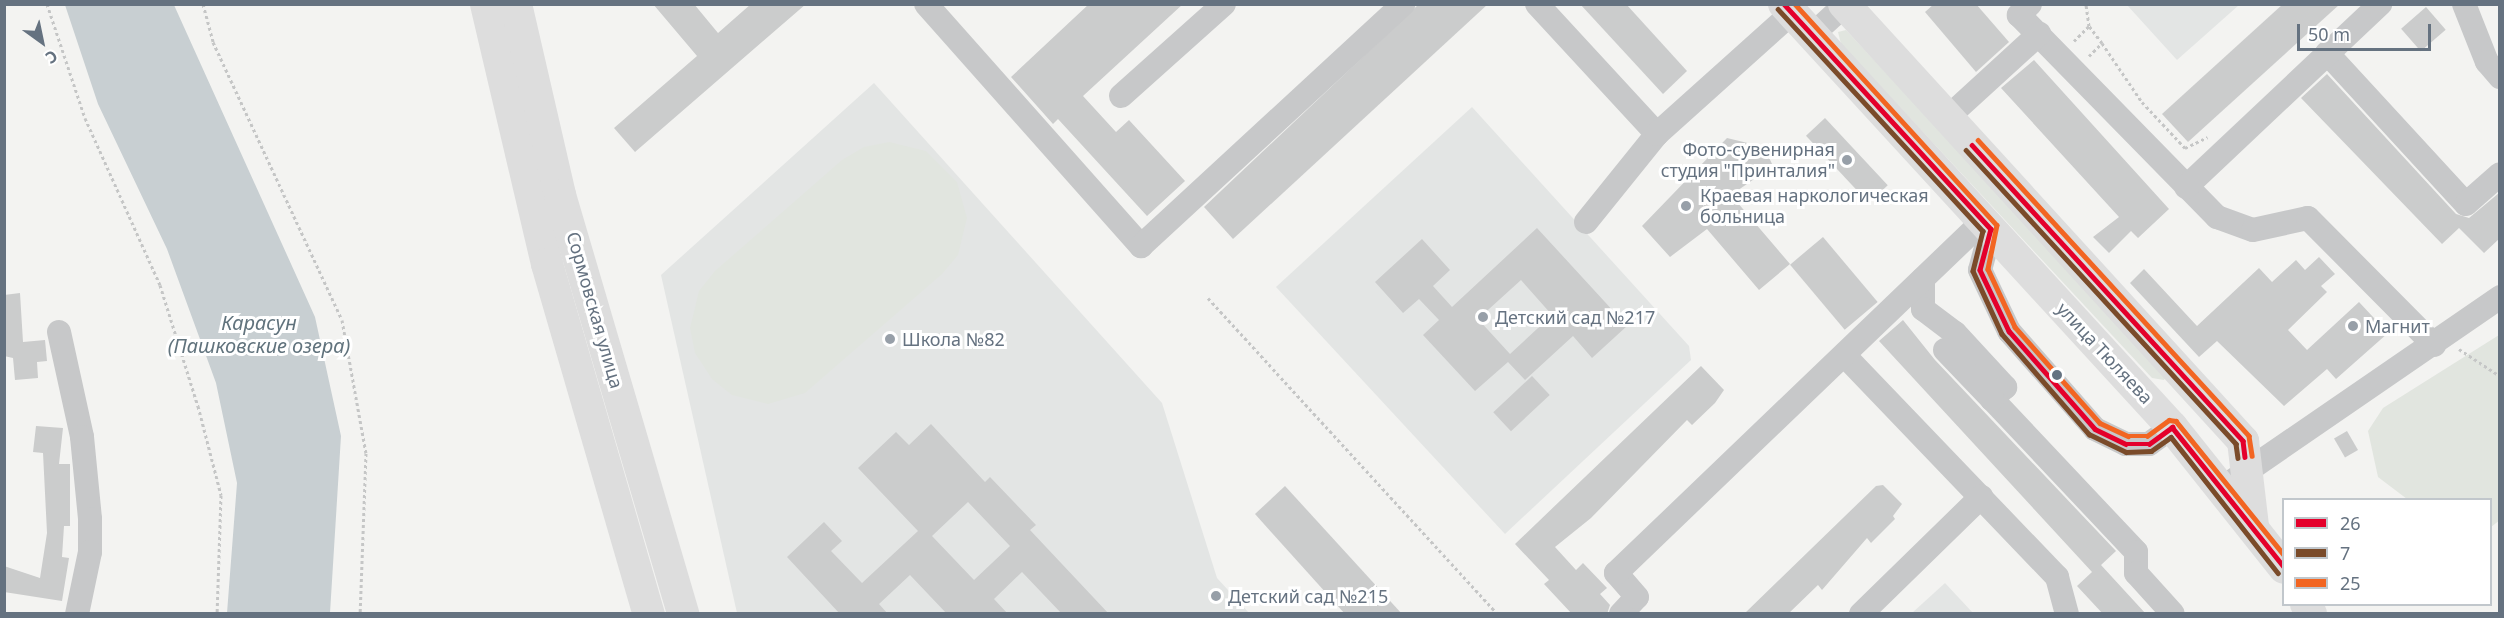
<!DOCTYPE html>
<meta charset="utf-8">
<style>
body{margin:0}
#map{position:relative;width:2504px;height:618px;overflow:hidden;background:#f3f3f1;font-family:"Noto Sans",sans-serif}
div>[style]{position:absolute}
[style*='--x']{left:calc(var(--x)*1px);top:calc(var(--y)*1px);width:calc(var(--w)*1px);rotate:calc(var(--a)*1deg)}
.built>*{inset:0;background:#e3e5e4}
.green>*{inset:0;background:#e1e5df}
.water>*{inset:0;background:#c8cfd2}
.building>*{inset:0;background:#cbcccc;transform-origin:0 0}
.path>*{height:3px;margin-top:-1.5px;transform-origin:0;background:repeating-linear-gradient(90deg,#c5c6c6 0 3px,transparent 0 6px)}
.minor>*{height:24px;margin:-12px;padding:0 12px;transform-origin:12px;border-radius:12px;background:#c7c8c9}
.major>*{height:32px;margin:-16px;padding:0 16px;transform-origin:16px;border-radius:16px;background:#ddd}
.bus-1>*{height:4.5px;margin:-2.25px;padding:0 2.25px;transform-origin:2.25px;border-radius:2.25px;background:#e4002b}
.bus-2>*{height:4.5px;margin:-2.25px;padding:0 2.25px;transform-origin:2.25px;border-radius:2.25px;background:#7a4b2a}
.bus-3>*{height:4.5px;margin:-2.25px;padding:0 2.25px;transform-origin:2.25px;border-radius:2.25px;background:#f26522}
.dots>*{width:16px;height:16px;translate:-50% -50%;box-sizing:border-box;border:3px solid #fff;border-radius:50%}
span{translate:-50% -50%;white-space:nowrap;text-align:center;line-height:1.15;-webkit-text-stroke:6px #fff;paint-order:stroke}
.poi-label{font-size:18px;color:#657280}
.right{translate:-100% -50%;text-align:right}
.left{translate:0 -50%;text-align:left}
.street-label{font-size:18px;color:#657280}
.water-label{font-size:20px;color:#61737d;font-style:italic}
.frame{position:absolute;inset:0;border:6px solid #657280;pointer-events:none}
.legend{position:absolute;left:2282px;top:498px;width:210px;height:108px;box-sizing:border-box;background:#fff;border:2px solid #c1c7cc;margin:0;padding:8px 10px;list-style:none;font-size:18px;color:#657280}
.legend li{display:flex;align-items:center;gap:12px;height:30px}
.legend b{width:30px;border:2px solid #c1c7cc}
.north{position:absolute;left:12px;top:12px;width:60px;height:60px;-webkit-text-stroke:4px #fff;paint-order:stroke;rotate:147deg;font-size:16px;font-weight:700;line-height:24px;text-align:center;color:#657280}
.north::after{content:'';display:block;margin:auto;width:21px;height:27px;background:#657280;clip-path:polygon(50% 0,100% 100%,50% 72%,0 100%)}
.scale{position:absolute;left:2297px;top:24px;width:134px;height:27px;box-sizing:border-box;border:3px solid #657280;border-top:0;padding-left:8px;font-size:18px;line-height:21px;white-space:nowrap;color:#657280;-webkit-text-stroke:4px #fff;paint-order:stroke}
</style>
<div id="map">
<div class="built">
<i style="clip-path:polygon(2127px 5px,2239px 5px,2177px 60px)"></i>
<i style="clip-path:polygon(874px 83px,1162px 403px,1217px 578px,1249px 613px,737px 613px,661px 275px)"></i>
<i style="clip-path:polygon(1472px 107px,1689px 346px,1691px 360px,1505px 534px,1276px 287px)"></i>
<i style="clip-path:polygon(1945px 583px,1973px 613px,1912px 613px)"></i>
</div>
<div class="green">
<i style="clip-path:polygon(1846px 30px,2167px 375px,2164px 380px,2152px 378px,1841px 44px,1838px 32px)"></i>
<i style="clip-path:polygon(889px 142px,926px 151px,957px 182px,967px 218px,958px 255px,942px 274px,805px 393px,768px 404px,732px 395px,712px 379px,695px 353px,690px 328px,699px 291px,715px 271px,842px 160px,864px 147px)"></i>
<i style="clip-path:polygon(2499px 335px,2500px 520px,2491px 527px,2490px 500px,2407px 499px,2378px 477px,2368px 431px,2383px 408px)"></i>
</div>
<div class="water">
<i style="clip-path:polygon(65px 5px,174px 5px,315px 317px,341px 436px,330px 613px,227px 613px,237px 483px,216px 383px,167px 249px,98px 104px)"></i>
</div>
<div class="building">
<i style="clip-path:polygon(653px 4px,694px 4px,718px 33px,751px 4px,806px 4px,635px 152px,614px 128px,697px 56px)"></i>
<i style="clip-path:polygon(1089px 4px,1183px 4px,1083px 96px,1116px 132px,1129px 120px,1185px 181px,1147px 216px,1058px 119px,1053px 124px,1011px 77px)"></i>
<i style="clip-path:polygon(1419px 4px,1488px 4px,1233px 239px,1204px 207px)"></i>
<i style="clip-path:polygon(1580px 4px,1626px 4px,1687px 71px,1663px 94px)"></i>
<i style="clip-path:polygon(1934px 4px,1976px 4px,2009px 42px,1976px 72px,1925px 12px)"></i>
<i style="clip-path:polygon(2283px 4px,2340px 4px,2188px 142px,2162px 114px)"></i>
<i style="left:2426px;top:7px;width:30px;height:33px;rotate:49deg"></i>
<i style="clip-path:polygon(2034px 60px,2169px 209px,2138px 238px,2131px 231px,2109px 253px,2093px 237px,2119px 217px,2001px 88px)"></i>
<i style="clip-path:polygon(2327px 74px,2456px 214px,2469px 218px,2499px 193px,2499px 239px,2484px 253px,2459px 228px,2442px 244px,2301px 98px)"></i>
<i style="left:1825px;top:118px;width:92px;height:26px;rotate:47deg"></i>
<i style="clip-path:polygon(1727px 138px,1764px 147px,1773px 166px,1731px 195px,1790px 264px,1759px 290px,1707px 229px,1670px 257px,1642px 226px)"></i>
<i style="clip-path:polygon(evenodd,1537px 228px,1627px 326px,1592px 358px,1573px 336px,1525px 380px,1508px 362px,1475px 391px,1423px 335px,1439px 320px,1419px 299px,1403px 313px,1375px 282px,1422px 239px,1450px 270px,1433px 286px,1452px 307px,1537px 228px,1521px 280px,1552px 315px,1510px 354px,1478px 319px,1521px 280px)"></i>
<i style="left:1823px;top:237px;width:85px;height:43px;rotate:50deg"></i>
<i style="clip-path:polygon(2319px 257px,2335px 274px,2321px 286px,2327px 292px,2288px 330px,2307px 350px,2359px 302px,2388px 333px,2336px 379px,2327px 369px,2284px 406px,2217px 341px,2199px 357px,2130px 283px,2144px 269px,2197px 326px,2259px 268px,2272px 282px,2296px 260px,2305px 270px)"></i>
<i style="clip-path:polygon(20px 293px,23px 342px,45px 340px,47px 361px,37px 362px,38px 378px,15px 380px,13px 358px,4px 356px,4px 295px)"></i>
<i style="clip-path:polygon(1903px 320px,1935px 360px,2116px 551px,2101px 565px,2146px 614px,2103px 614px,2077px 586px,2092px 572px,1879px 341px)"></i>
<i style="clip-path:polygon(1701px 366px,1724px 390px,1715px 403px,1692px 425px,1687px 420px,1591px 518px,1555px 547px,1576px 570px,1583px 563px,1607px 588px,1600px 594px,1610px 605px,1607px 614px,1572px 614px,1544px 584px,1549px 580px,1515px 544px)"></i>
<i style="left:1532px;top:376px;width:26px;height:53px;rotate:47deg"></i>
<i style="clip-path:polygon(evenodd,931px 424px,985px 482px,990px 477px,1036px 525px,1030px 530px,1109px 614px,1062px 614px,1022px 572px,994px 599px,1008px 614px,947px 614px,910px 575px,879px 604px,888px 614px,840px 614px,787px 557px,824px 522px,842px 541px,831px 551px,862px 583px,918px 531px,858px 468px,896px 432px,909px 445px,931px 424px,968px 502px,1010px 546px,974px 580px,932px 536px,968px 502px)"></i>
<i style="clip-path:polygon(36px 426px,63px 428px,59px 464px,70px 464px,70px 526px,64px 526px,62px 557px,69px 558px,62px 601px,4px 592px,4px 566px,40px 578px,47px 533px,43px 453px,33px 452px)"></i>
<i style="left:2347px;top:431px;width:22px;height:15px;rotate:60deg"></i>
<i style="clip-path:polygon(1883px 485px,1902px 504px,1893px 516px,1895px 519px,1871px 543px,1867px 538px,1822px 590px,1818px 585px,1788px 614px,1744px 614px,1876px 486px)"></i>
<i style="clip-path:polygon(1285px 486px,1402px 614px,1345px 614px,1255px 514px)"></i>
</div>
<div class="path">
<i style="--x:47;--y:4;--w:120;--a:71.6"></i>
<i style="--x:85;--y:118;--w:183;--a:65.8"></i>
<i style="--x:160;--y:285;--w:127;--a:72.6"></i>
<i style="--x:198;--y:406;--w:92;--a:75.5"></i>
<i style="--x:221;--y:495;--w:119;--a:91.9"></i>
<i style="--x:203;--y:4;--w:39;--a:75"></i>
<i style="--x:213;--y:42;--w:306;--a:65.1"></i>
<i style="--x:342;--y:320;--w:135;--a:79.8"></i>
<i style="--x:366;--y:453;--w:161;--a:92.1"></i>
<i style="--x:2074;--y:41;--w:21;--a:-45"></i>
<i style="--x:2089;--y:26;--w:22;--a:-98"></i>
<i style="--x:2102;--y:43;--w:71;--a:55.9"></i>
<i style="--x:2142;--y:102;--w:63;--a:46.9"></i>
<i style="--x:2185;--y:148;--w:25;--a:-26"></i>
<i style="--x:2089;--y:56;--w:18;--a:-45"></i>
<i style="--x:2102;--y:43;--w:21;--a:-127"></i>
<i style="--x:1208;--y:298;--w:429;--a:47.5"></i>
<i style="--x:2459;--y:349;--w:49;--a:33.4"></i>
</div>
<div class="minor">
<i style="--x:926;--y:4;--w:324;--a:48.4"></i>
<i style="--x:1141;--y:246;--w:357;--a:-42.7"></i>
<i style="--x:1537;--y:4;--w:177;--a:47.3"></i>
<i style="--x:2030;--y:4;--w:16;--a:135"></i>
<i style="--x:2019;--y:15;--w:283;--a:45.6"></i>
<i style="--x:2217;--y:217;--w:38;--a:20"></i>
<i style="--x:2253;--y:230;--w:56;--a:-12.3"></i>
<i style="--x:2308;--y:218;--w:179;--a:45.2"></i>
<i style="--x:2464;--y:4;--w:62;--a:68.4"></i>
<i style="--x:2487;--y:62;--w:20;--a:49"></i>
<i style="--x:1812;--y:35;--w:46;--a:-42.4"></i>
<i style="--x:2327;--y:53;--w:205;--a:47.4"></i>
<i style="--x:2466;--y:204;--w:45;--a:-41.4"></i>
<i style="--x:1121;--y:96;--w:138;--a:-41.8"></i>
<i style="--x:1947;--y:118;--w:125;--a:-42.4"></i>
<i style="--x:2186;--y:187;--w:267;--a:-43.3"></i>
<i style="--x:1586;--y:222;--w:113;--a:-51.1"></i>
<i style="--x:1657;--y:134;--w:181;--a:-41.9"></i>
<i style="--x:1991;--y:229;--w:42;--a:105"></i>
<i style="--x:1980;--y:270;--w:68;--a:64.6"></i>
<i style="--x:2009;--y:331;--w:130;--a:48.7"></i>
<i style="--x:2095;--y:429;--w:34;--a:26"></i>
<i style="--x:2126;--y:444;--w:23;--a:0"></i>
<i style="--x:2149;--y:444;--w:29;--a:-36"></i>
<i style="--x:1923;--y:279;--w:30;--a:90"></i>
<i style="--x:1923;--y:309;--w:40;--a:37"></i>
<i style="--x:1955;--y:333;--w:74;--a:47.2"></i>
<i style="--x:2005;--y:387;--w:18;--a:137"></i>
<i style="--x:1992;--y:399;--w:210;--a:46.7"></i>
<i style="--x:2136;--y:552;--w:21;--a:90"></i>
<i style="--x:2136;--y:573;--w:55;--a:47.9"></i>
<i style="--x:59;--y:332;--w:107;--a:77.6"></i>
<i style="--x:82;--y:437;--w:82;--a:84.4"></i>
<i style="--x:90;--y:519;--w:33;--a:90"></i>
<i style="--x:90;--y:552;--w:63;--a:101.8"></i>
<i style="--x:1945;--y:350;--w:68;--a:46.2"></i>
<i style="--x:1846;--y:357;--w:305;--a:46.2"></i>
<i style="--x:2057;--y:577;--w:38;--a:75"></i>
<i style="--x:2234;--y:480;--w:323;--a:-34.5"></i>
<i style="--x:1621;--y:614;--w:23;--a:-47"></i>
<i style="--x:1637;--y:597;--w:32;--a:-131"></i>
<i style="--x:1616;--y:573;--w:509;--a:-43.8"></i>
<i style="--x:1861;--y:614;--w:168;--a:-44.3"></i>
</div>
<div class="major">
<i style="--x:486;--y:4;--w:267;--a:76.8"></i>
<i style="--x:547;--y:264;--w:365;--a:73.8"></i>
<i style="--x:516;--y:4;--w:196;--a:77"></i>
<i style="--x:560;--y:195;--w:437;--a:73.6"></i>
<i style="--x:1784;--y:4;--w:574;--a:47.47"></i>
<i style="--x:2172;--y:427;--w:180;--a:51.5"></i>
<i style="--x:1844;--y:4;--w:592;--a:47.6"></i>
<i style="--x:2243;--y:441;--w:86;--a:83.3"></i>
<i style="--x:2306;--y:604;--w:11;--a:63"></i>
</div>
<div class="bus-1">
<i style="--x:1784;--y:4;--w:306;--a:47.4"></i>
<i style="--x:1991;--y:229;--w:42;--a:105"></i>
<i style="--x:1980;--y:270;--w:68;--a:64.6"></i>
<i style="--x:2009;--y:331;--w:130;--a:48.7"></i>
<i style="--x:2095;--y:429;--w:34;--a:26"></i>
<i style="--x:2126;--y:444;--w:23;--a:0"></i>
<i style="--x:2149;--y:444;--w:29;--a:-36"></i>
<i style="--x:2172;--y:427;--w:179;--a:51.3"></i>
<i style="--x:1972;--y:145;--w:401;--a:47.5"></i>
<i style="--x:2243;--y:441;--w:16;--a:83"></i>
</div>
<div class="bus-2">
<i style="--x:1778;--y:9;--w:302;--a:47.3"></i>
<i style="--x:1983;--y:231;--w:41;--a:104"></i>
<i style="--x:1973;--y:271;--w:69;--a:65.3"></i>
<i style="--x:2002;--y:334;--w:133;--a:49"></i>
<i style="--x:2089;--y:434;--w:41;--a:25.9"></i>
<i style="--x:2126;--y:452;--w:25;--a:-2"></i>
<i style="--x:2151;--y:451;--w:24;--a:-35"></i>
<i style="--x:2171;--y:437;--w:173;--a:51.8"></i>
<i style="--x:1966;--y:150;--w:399;--a:47.4"></i>
<i style="--x:2236;--y:444;--w:14;--a:82"></i>
</div>
<div class="bus-3">
<i style="--x:1795;--y:4;--w:299;--a:47.6"></i>
<i style="--x:1997;--y:225;--w:45;--a:101.6"></i>
<i style="--x:1988;--y:269;--w:64;--a:65"></i>
<i style="--x:2015;--y:327;--w:128;--a:48.5"></i>
<i style="--x:2100;--y:423;--w:31;--a:25"></i>
<i style="--x:2128;--y:436;--w:19;--a:0"></i>
<i style="--x:2147;--y:436;--w:27;--a:-36"></i>
<i style="--x:2169;--y:420;--w:7;--a:8"></i>
<i style="--x:2176;--y:421;--w:172;--a:51.1"></i>
<i style="--x:1978;--y:140;--w:401;--a:47.5"></i>
<i style="--x:2249;--y:436;--w:20;--a:81"></i>
</div>
<div class="dots">
<i style="left:1847px;top:160px;background:#979fa8"></i>
<i style="left:1686px;top:206px;background:#979fa8"></i>
<i style="left:1483px;top:317px;background:#979fa8"></i>
<i style="left:2353px;top:326px;background:#979fa8"></i>
<i style="left:890px;top:339px;background:#979fa8"></i>
<i style="left:2057px;top:375px;background:#657280"></i>
<i style="left:1216px;top:596px;background:#979fa8"></i>
</div>
<div class="poi-label">
<span class="right" style="left:1835px;top:160px">Фото-сувенирная<br>студия "Принталия"</span>
<span class="left" style="left:1700px;top:206px">Краевая наркологическая<br>больница</span>
<span class="left" style="left:1495px;top:317px">Детский сад №217</span>
<span class="left" style="left:2365px;top:326px">Магнит</span>
<span class="left" style="left:902px;top:339px">Школа №82</span>
<span class="left" style="left:1228px;top:596px">Детский сад №215</span>
</div>
<div class="street-label">
<span style="left:595px;top:310px;rotate:74deg">Сормовская улица</span>
<span style="left:2105px;top:353px;rotate:47deg">улица Тюляева</span>
</div>
<div class="water-label">
<span style="left:259px;top:334px">Карасун<br>(Пашковские озера)</span>
</div>
<div class="frame"></div>
<ul class="legend">
<li><b style="height:8px;background:#e4002b"></b>26</li>
<li><b style="height:8px;background:#7a4b2a"></b>7</li>
<li><b style="height:8px;background:#f26522"></b>25</li>
</ul>
<div class="north">С</div>
<div class="scale">50 m</div>
</div>
